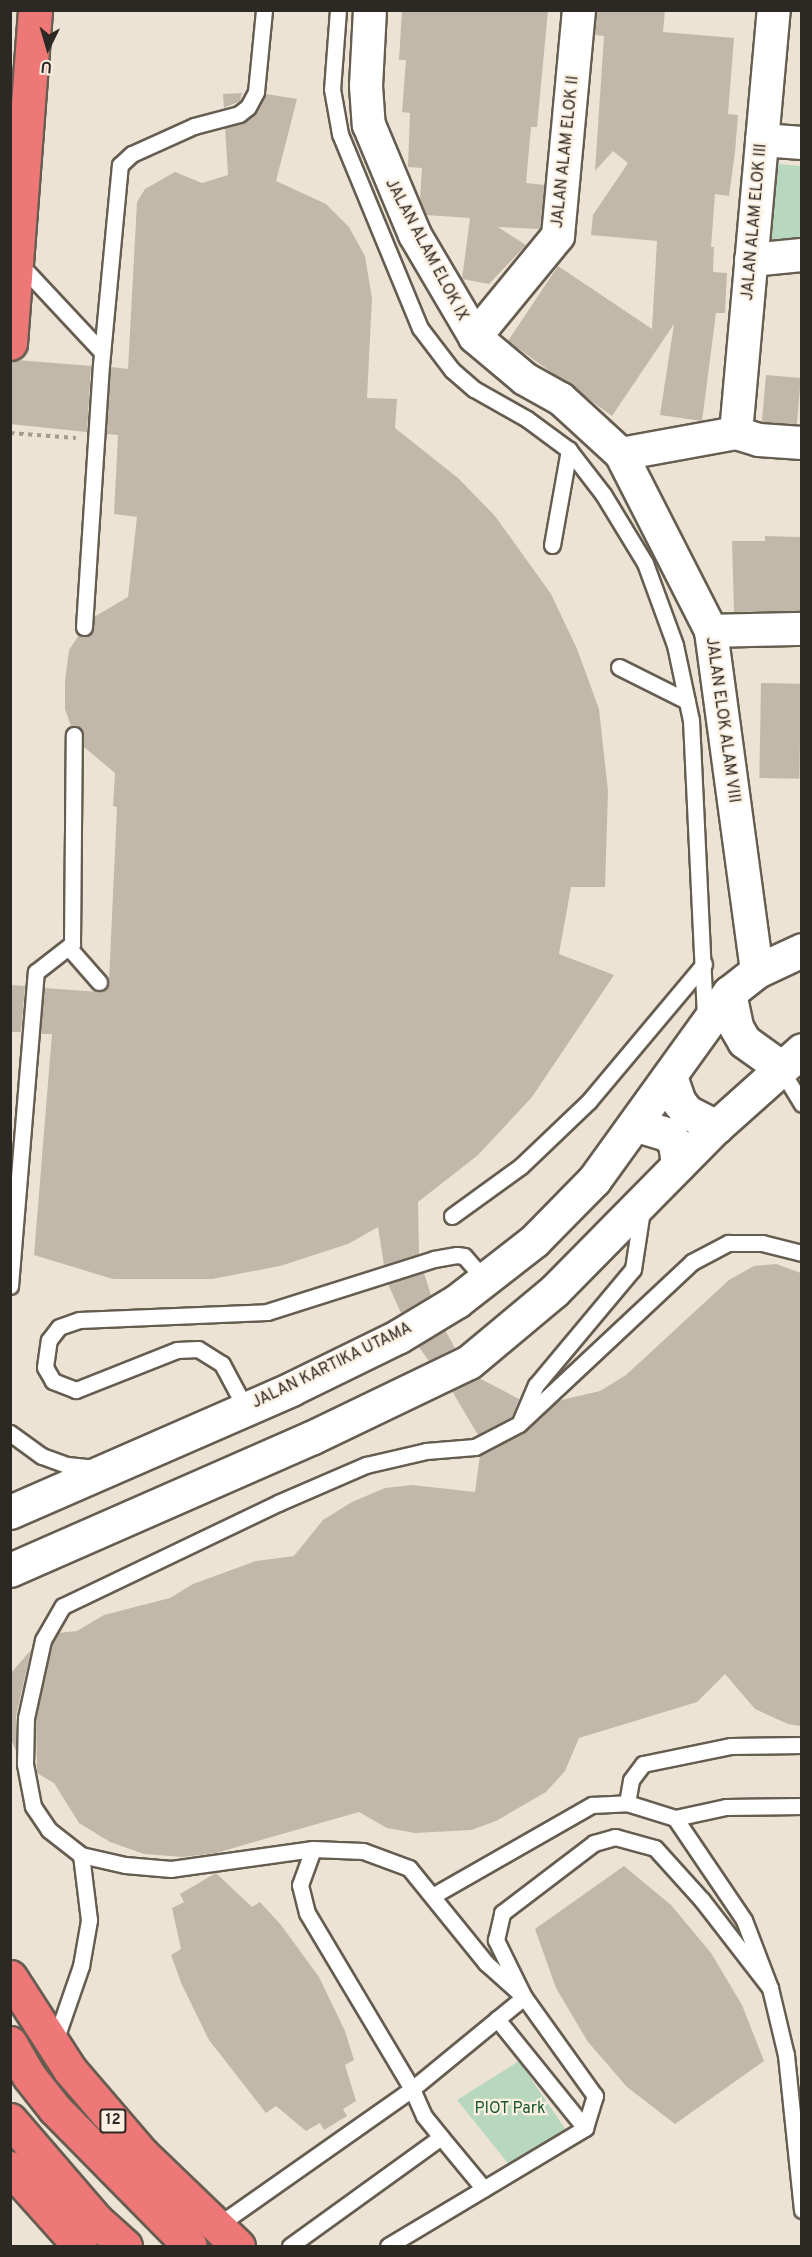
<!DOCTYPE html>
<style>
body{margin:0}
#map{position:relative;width:812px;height:2257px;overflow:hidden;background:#ede3d4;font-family:Overpass,sans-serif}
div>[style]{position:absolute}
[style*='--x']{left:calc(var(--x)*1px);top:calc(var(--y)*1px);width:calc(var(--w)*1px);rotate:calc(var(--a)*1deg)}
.green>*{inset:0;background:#b8d8be}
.building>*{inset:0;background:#c2b8aa;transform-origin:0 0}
.path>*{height:4px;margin-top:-2px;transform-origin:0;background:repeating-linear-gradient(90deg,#a49c91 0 4.5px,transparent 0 9px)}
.roads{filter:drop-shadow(2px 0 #665d51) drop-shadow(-2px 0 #665d51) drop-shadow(0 2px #665d51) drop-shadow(0 -2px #665d51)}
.lane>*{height:15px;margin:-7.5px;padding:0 7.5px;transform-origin:7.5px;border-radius:7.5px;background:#fff}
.street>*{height:32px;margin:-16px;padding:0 16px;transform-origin:16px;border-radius:16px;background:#fff}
.secondary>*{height:33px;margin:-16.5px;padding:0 16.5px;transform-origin:16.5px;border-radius:16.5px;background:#fff}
.highway>*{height:33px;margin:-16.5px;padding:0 16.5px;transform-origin:16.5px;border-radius:16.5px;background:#ed7877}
span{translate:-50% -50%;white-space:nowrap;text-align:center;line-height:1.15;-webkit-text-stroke:4.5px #fbf0e1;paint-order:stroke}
.shield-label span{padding:2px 4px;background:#fbf0e1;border:2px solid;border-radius:4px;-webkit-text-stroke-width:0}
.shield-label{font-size:15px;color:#2c2823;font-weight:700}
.street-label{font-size:16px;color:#2c2823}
.park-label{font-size:16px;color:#15582e}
.frame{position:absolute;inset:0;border:12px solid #2c2823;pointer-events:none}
.north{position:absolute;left:18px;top:18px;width:60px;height:60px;-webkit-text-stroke:4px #fbf0e1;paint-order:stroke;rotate:185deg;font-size:16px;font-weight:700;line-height:24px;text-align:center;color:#2c2823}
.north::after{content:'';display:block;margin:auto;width:21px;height:27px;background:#2c2823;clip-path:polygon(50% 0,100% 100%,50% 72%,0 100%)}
</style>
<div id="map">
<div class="green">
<i style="clip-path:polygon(767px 163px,801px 166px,801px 247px,763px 251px)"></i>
<i style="clip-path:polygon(519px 2061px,568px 2133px,511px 2167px,457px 2100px)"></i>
</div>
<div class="building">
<i style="clip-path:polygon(402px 10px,548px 10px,537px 127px,531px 127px,526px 183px,545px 185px,540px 229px,498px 227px,526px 245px,489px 284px,462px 279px,470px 218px,426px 215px,420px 199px,422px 168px,408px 167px,410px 113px,402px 112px,406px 60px,399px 60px)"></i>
<i style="clip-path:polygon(597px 10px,665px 10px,663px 32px,734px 38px,728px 114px,738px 115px,735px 152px,729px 196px,715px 194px,711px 247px,714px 247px,713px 272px,727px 273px,725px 313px,716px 313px,702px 421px,660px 415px,674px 324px,612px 416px,508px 341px,558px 266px,652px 329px,657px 241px,591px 235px,593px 215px,628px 163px,613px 151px,595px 171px,604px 36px,595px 35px)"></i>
<i style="clip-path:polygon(242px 93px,240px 101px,224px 108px,223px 94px)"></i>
<i style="clip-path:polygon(266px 94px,297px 99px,276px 181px,326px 204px,349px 227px,365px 256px,372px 298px,367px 398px,397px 399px,395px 428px,458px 478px,495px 516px,551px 594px,577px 649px,599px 709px,608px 791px,605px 887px,571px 887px,559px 954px,614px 975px,532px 1097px,478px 1155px,418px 1202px,419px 1254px,384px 1265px,378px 1227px,348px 1244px,280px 1266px,212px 1279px,113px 1279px,34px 1255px,52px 1034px,41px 1034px,44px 988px,100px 992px,107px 990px,109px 981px,117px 807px,113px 806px,115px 773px,84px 747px,82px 730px,71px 726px,65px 709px,65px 681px,69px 650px,79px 635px,89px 635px,94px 617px,128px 597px,137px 517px,114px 514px,118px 435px,106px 434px,111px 367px,128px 369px,137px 202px,145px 189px,175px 172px,202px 183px,228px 175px,225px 128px,254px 115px)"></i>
<i style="clip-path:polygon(17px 360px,91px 366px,87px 432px,10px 424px,10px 361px)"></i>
<i style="left:766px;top:375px;width:35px;height:47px;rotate:5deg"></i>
<i style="clip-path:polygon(765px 536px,800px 537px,800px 611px,734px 612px,732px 541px,765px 541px)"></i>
<i style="left:761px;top:683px;width:40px;height:95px;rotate:1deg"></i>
<i style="clip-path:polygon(10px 985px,25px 986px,21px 1032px,10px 1032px)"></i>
<i style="clip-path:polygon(776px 1264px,801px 1273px,801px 1726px,788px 1724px,755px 1709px,725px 1674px,697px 1702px,579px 1738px,565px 1771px,546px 1792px,496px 1821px,471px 1830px,415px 1833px,387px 1828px,359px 1812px,216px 1853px,183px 1857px,144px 1854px,110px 1842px,79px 1823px,54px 1783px,37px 1773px,36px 1719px,52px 1644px,58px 1633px,77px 1631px,104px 1615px,170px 1598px,193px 1584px,256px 1561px,294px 1556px,323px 1520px,352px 1502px,385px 1488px,412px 1485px,475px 1492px,480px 1455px,524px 1432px,557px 1401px,600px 1391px,626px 1375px,729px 1280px,754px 1266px)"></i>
<i style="clip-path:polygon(424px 1273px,431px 1295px,401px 1313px,388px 1284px)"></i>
<i style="clip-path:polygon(445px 1330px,455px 1348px,429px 1361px,418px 1346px)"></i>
<i style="clip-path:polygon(479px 1378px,519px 1399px,512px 1417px,478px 1435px,452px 1391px)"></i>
<i style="clip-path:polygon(31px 1650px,16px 1716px,16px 1751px,10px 1737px,10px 1674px)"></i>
<i style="clip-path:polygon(624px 1866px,671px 1905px,711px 1953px,742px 2005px,764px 2061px,675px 2124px,627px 2087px,588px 2042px,556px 1988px,535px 1929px)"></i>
<i style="clip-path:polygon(216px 1873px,252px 1907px,260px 1902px,281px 1925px,319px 1977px,345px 2031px,354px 2060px,345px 2065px,356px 2101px,343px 2109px,347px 2116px,324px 2130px,320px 2123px,306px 2131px,276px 2106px,266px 2113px,209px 2040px,182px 1985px,171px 1955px,181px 1949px,172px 1908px,184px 1902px,180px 1894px)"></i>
</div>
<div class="path">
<i style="--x:10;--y:433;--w:66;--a:4.3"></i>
</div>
<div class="roads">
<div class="lane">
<i style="--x:338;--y:10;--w:79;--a:94.3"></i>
<i style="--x:332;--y:89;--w:46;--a:79.9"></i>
<i style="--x:340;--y:134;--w:210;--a:67.6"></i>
<i style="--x:420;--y:328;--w:53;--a:52.7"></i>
<i style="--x:452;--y:370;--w:29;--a:41"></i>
<i style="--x:474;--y:389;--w:61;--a:29.5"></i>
<i style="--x:527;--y:419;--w:52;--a:36.4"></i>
<i style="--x:569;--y:450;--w:56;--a:52.3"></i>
<i style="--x:603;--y:494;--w:81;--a:58.7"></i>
<i style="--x:645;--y:563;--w:87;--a:69.9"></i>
<i style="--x:675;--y:645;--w:77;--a:78"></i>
<i style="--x:691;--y:720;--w:302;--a:87.3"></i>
<i style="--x:18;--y:262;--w:123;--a:47"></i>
<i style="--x:552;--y:545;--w:97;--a:-79.9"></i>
<i style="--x:84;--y:627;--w:263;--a:-86.3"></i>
<i style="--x:101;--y:365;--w:201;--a:-84.6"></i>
<i style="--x:120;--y:165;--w:16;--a:-43"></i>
<i style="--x:132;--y:154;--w:68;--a:-24.3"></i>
<i style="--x:194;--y:126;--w:47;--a:-14.9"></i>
<i style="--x:239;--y:114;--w:11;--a:-38"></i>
<i style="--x:248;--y:107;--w:17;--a:-62"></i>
<i style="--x:256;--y:92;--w:82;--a:-84.4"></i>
<i style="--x:619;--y:667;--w:76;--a:26.6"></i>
<i style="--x:70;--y:949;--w:44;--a:48.7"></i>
<i style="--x:780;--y:1068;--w:42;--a:58.6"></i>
<i style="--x:452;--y:1216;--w:85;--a:-35.9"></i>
<i style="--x:521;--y:1166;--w:94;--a:-43.7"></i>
<i style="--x:589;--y:1101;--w:179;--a:-50"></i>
<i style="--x:10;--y:1286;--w:315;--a:-85.3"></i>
<i style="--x:36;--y:972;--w:46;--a:-37.9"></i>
<i style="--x:72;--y:944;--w:209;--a:-89.5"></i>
<i style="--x:246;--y:1409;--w:51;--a:-118.1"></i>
<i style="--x:222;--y:1364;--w:28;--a:-148"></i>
<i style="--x:198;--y:1349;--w:21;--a:177"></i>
<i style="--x:177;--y:1350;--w:109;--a:158.4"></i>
<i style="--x:76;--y:1390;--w:25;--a:-159"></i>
<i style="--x:53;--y:1381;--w:16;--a:-120"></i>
<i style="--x:45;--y:1367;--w:27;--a:-82"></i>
<i style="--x:49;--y:1340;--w:16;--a:-52"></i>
<i style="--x:59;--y:1327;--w:21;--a:-19"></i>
<i style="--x:79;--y:1320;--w:188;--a:-2.4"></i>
<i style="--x:267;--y:1312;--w:175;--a:-17.6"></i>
<i style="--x:434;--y:1259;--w:23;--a:-10"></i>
<i style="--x:457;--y:1255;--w:7;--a:8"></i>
<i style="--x:464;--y:1256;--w:32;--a:49"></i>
<i style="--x:521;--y:1420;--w:38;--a:-67"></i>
<i style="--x:536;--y:1385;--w:151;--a:-50.1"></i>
<i style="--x:633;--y:1269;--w:60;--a:-81.3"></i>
<i style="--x:10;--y:1433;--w:39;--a:36"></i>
<i style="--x:42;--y:1456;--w:27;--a:20"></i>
<i style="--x:67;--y:1465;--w:27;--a:6"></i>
<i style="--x:627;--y:1803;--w:23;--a:-80"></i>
<i style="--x:631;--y:1780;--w:20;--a:-53"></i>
<i style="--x:643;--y:1764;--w:90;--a:-11.6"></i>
<i style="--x:731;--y:1746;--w:71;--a:-0.8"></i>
<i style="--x:675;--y:1818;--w:123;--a:55.9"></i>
<i style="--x:744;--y:1920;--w:73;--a:69.1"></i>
<i style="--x:770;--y:1988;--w:69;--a:76.6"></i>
<i style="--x:786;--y:2055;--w:156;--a:84.1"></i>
<i style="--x:434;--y:1895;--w:182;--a:-29.7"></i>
<i style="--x:592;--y:1805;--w:35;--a:-3"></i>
<i style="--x:627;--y:1803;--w:50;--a:17.4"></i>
<i style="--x:675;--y:1818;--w:52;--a:-12.2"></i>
<i style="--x:726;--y:1807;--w:76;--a:-0.8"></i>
<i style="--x:524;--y:1997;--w:51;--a:-138.2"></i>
<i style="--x:486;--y:1963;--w:122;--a:-129"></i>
<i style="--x:409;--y:1868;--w:49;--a:-159.7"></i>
<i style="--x:363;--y:1851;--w:50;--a:-177.7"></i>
<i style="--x:313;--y:1849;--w:143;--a:172"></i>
<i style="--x:171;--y:1869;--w:46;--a:-175"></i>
<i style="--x:125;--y:1865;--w:45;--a:-167.2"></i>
<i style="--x:81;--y:1855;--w:41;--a:-142"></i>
<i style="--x:49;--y:1830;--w:29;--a:-124"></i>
<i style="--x:33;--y:1806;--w:43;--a:-100.8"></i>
<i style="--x:25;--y:1764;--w:46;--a:-88.8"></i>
<i style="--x:26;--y:1718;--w:80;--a:-77.7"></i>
<i style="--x:43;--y:1640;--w:39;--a:-60"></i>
<i style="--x:63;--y:1606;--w:238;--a:-25.6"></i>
<i style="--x:278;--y:1503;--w:96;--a:-23.4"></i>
<i style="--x:366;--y:1465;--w:62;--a:-13.1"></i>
<i style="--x:426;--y:1451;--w:49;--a:-4.7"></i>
<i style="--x:475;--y:1447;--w:50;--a:-27.6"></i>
<i style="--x:519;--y:1424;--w:237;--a:-43.1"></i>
<i style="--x:692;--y:1262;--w:41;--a:-27.8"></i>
<i style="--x:728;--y:1243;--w:34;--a:0"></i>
<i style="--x:762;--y:1243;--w:41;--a:14"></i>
<i style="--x:497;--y:2019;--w:140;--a:51.1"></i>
<i style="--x:54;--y:2044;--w:83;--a:-70.9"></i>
<i style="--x:81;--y:1966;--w:47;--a:-80.1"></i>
<i style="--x:89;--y:1920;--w:65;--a:-97"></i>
<i style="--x:441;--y:2137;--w:67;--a:50.4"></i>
<i style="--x:217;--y:2226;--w:238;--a:-35.1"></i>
<i style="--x:412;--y:2089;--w:145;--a:-39.4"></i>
<i style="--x:290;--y:2246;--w:186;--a:-35.8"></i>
<i style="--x:441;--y:2137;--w:27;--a:-129"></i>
<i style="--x:424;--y:2116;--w:30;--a:-114"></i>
<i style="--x:412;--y:2089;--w:205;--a:-120.8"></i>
<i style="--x:307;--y:1913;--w:29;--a:-104"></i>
<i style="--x:300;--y:1885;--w:38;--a:-70"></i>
<i style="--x:388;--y:2246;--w:230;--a:-30.9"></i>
<i style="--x:585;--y:2128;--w:34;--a:-73"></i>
<i style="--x:595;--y:2096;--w:122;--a:-125.6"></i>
<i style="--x:524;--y:1997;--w:64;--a:-116.2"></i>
<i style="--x:496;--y:1940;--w:28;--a:-77"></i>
<i style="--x:502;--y:1913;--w:116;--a:-37.3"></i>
<i style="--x:594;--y:1843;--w:22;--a:-16"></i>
<i style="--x:615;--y:1837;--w:41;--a:15.4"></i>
<i style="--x:655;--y:1848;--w:70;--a:47.9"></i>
<i style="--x:702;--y:1900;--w:111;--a:52.3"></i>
</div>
<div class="street">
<i style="--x:370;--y:10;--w:76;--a:93"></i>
<i style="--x:366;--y:86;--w:39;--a:86"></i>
<i style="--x:369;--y:125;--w:119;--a:67.3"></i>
<i style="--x:415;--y:235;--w:118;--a:59.5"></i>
<i style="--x:475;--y:337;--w:65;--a:40"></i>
<i style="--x:525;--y:379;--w:41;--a:29.1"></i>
<i style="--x:561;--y:399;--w:81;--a:42.5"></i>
<i style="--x:621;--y:454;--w:199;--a:63"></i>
<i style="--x:711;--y:631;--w:343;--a:82.3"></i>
<i style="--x:762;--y:140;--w:40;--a:4.3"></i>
<i style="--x:751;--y:260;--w:51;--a:-5.6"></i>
<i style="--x:475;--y:337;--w:131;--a:-50.6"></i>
<i style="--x:558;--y:236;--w:227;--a:-84.7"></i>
<i style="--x:736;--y:433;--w:425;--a:-84.9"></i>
<i style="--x:621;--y:454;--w:117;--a:-10.3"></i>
<i style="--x:736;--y:433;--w:24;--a:17"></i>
<i style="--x:759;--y:440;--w:43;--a:4"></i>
<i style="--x:711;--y:631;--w:91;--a:-1.3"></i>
</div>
<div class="secondary">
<i style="--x:729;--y:993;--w:35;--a:78"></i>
<i style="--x:736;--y:1027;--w:16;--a:60"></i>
<i style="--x:744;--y:1041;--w:44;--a:35.8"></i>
<i style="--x:670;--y:1076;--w:28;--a:71"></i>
<i style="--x:679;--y:1102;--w:13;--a:51"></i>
<i style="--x:687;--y:1112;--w:33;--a:27"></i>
<i style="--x:637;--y:1125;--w:31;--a:17"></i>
<i style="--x:667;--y:1134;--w:12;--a:48"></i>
<i style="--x:675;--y:1143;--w:22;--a:82"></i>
<i style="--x:10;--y:1512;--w:307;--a:-23.6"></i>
<i style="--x:291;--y:1389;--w:120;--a:-26.1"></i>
<i style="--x:399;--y:1336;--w:68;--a:-31.1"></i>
<i style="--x:457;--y:1301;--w:98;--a:-37.9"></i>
<i style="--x:534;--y:1241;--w:86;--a:-45.5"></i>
<i style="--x:594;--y:1180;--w:231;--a:-54.2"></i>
<i style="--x:729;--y:993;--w:36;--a:-38"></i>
<i style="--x:757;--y:971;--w:50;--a:-25"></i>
<i style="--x:10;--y:1570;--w:329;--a:-23.7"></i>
<i style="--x:311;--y:1438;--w:175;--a:-25.7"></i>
<i style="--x:469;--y:1362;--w:111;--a:-39.9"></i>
<i style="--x:554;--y:1291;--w:231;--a:-45.4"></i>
<i style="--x:716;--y:1127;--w:115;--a:-41.8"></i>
</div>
<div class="highway">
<i style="--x:10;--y:343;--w:334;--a:-85.7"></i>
<i style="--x:10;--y:1977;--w:111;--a:57.2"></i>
<i style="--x:70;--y:2070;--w:111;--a:49.4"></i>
<i style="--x:142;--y:2154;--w:133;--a:43.8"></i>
<i style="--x:10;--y:2043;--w:38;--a:60"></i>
<i style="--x:29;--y:2076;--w:42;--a:51.8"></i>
<i style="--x:55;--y:2109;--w:192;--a:45.4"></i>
<i style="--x:10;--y:2120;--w:132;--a:49.3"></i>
<i style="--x:96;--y:2220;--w:39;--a:42"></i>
<i style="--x:10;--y:2168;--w:105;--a:48.1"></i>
</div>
</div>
<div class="shield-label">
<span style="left:113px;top:2121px">12</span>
</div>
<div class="street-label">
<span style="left:566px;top:152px;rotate:-84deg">JALAN ALAM ELOK II</span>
<span style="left:755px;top:222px;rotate:-85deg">JALAN ALAM ELOK III</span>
<span style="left:426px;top:250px;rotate:62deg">JALAN ALAM ELOK IX</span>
<span style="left:722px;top:720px;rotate:82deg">JALAN ELOK ALAM VIII</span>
<span style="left:332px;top:1366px;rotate:-26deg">JALAN KARTIKA UTAMA</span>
</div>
<div class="park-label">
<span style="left:510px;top:2109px">PIOT Park</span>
</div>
<div class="frame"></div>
<div class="north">U</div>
</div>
